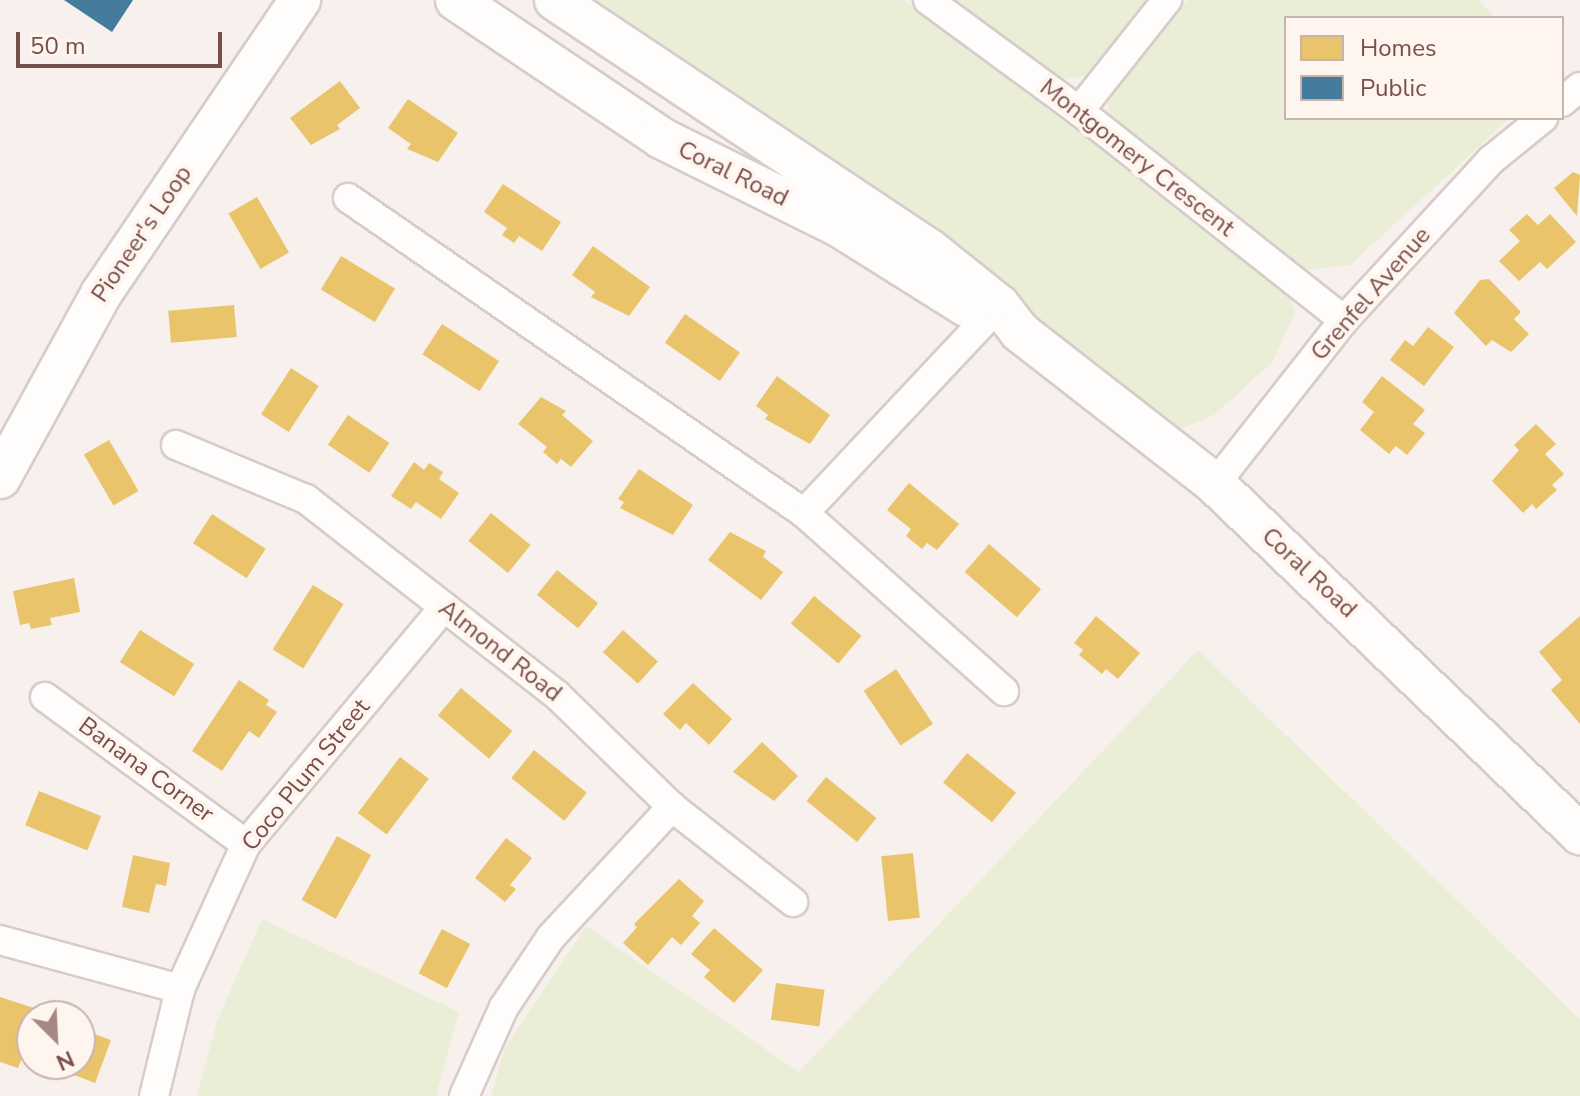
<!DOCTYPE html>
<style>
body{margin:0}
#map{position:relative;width:1580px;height:1096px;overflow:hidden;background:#f8f0ed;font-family:"Nunito Sans",sans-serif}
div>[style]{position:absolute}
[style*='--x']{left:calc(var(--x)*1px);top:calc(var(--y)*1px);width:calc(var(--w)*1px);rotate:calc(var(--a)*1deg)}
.green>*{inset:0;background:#eaeed7}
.homes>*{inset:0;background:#e9c46a;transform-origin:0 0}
.public>*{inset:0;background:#457b9d}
.roads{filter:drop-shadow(2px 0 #d7ccca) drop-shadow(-2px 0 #d7ccca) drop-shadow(0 2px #d7ccca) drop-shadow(0 -2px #d7ccca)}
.street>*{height:28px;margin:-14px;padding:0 14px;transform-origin:14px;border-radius:14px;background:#fefdfc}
.secondary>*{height:40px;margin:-20px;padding:0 20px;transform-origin:20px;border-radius:20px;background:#fefdfc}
span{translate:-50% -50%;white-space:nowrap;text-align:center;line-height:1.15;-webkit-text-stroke:8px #fff5ef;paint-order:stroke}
.street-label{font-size:24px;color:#784f4b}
.legend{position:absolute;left:1284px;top:16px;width:280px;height:104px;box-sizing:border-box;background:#fff5ef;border:2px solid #c9b3ad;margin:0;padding:10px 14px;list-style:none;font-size:24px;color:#784f4b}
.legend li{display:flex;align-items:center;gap:16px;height:40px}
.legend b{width:40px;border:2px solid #c9b3ad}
.north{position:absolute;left:16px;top:1000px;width:80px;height:80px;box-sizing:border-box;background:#fff5ef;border:2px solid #c9b3ad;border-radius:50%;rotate:156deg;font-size:22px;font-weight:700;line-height:32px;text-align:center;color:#784f4b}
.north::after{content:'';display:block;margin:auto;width:28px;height:36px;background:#a58784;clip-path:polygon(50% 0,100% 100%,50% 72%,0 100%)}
.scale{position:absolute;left:16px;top:32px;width:206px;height:36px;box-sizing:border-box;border:4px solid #784f4b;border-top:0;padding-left:10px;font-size:24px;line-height:28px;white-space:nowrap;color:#784f4b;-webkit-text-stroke:6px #fff5ef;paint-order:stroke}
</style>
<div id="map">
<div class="green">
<i style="clip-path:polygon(577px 0,903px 0,1287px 289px,1295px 313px,1273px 361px,1216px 414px,1178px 430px,1006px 295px)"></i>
<i style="clip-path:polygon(940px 0,1157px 0,1090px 76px,1051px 80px)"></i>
<i style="clip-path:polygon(1187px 0,1479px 0,1496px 18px,1286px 18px,1286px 118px,1510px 118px,1350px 265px,1298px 271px,1112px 122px,1106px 98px)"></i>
<i style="clip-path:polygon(1198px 650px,1580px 1019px,1580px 1096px,491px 1096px,505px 1047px,586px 926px,799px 1072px)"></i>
<i style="clip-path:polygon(262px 919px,459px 1012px,436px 1096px,197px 1096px,217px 1021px)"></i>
</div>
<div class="homes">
<i style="clip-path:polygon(340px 81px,360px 108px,337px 125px,340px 129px,311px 145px,290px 118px)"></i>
<i style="clip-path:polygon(408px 99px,458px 133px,438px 162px,407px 149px,411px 144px,388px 128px)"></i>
<i style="clip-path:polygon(1573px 172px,1580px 175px,1577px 216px,1554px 188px)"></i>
<i style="clip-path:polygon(503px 184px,561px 222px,542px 251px,519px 236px,514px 243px,502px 235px,507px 228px,484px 212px)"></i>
<i style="left:257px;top:197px;width:64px;height:33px;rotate:60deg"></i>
<i style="clip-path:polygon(1527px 214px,1538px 225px,1550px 214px,1576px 242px,1547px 269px,1540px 262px,1519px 281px,1499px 261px,1520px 241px,1509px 230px)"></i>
<i style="clip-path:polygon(593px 246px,650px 287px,629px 316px,591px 297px,595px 292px,572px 275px)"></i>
<i style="left:341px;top:256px;width:63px;height:39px;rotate:31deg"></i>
<i style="clip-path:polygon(1489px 279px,1521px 312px,1514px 319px,1529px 334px,1511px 352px,1492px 340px,1486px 346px,1454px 313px,1480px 280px)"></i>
<i style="left:234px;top:305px;width:32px;height:66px;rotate:85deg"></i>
<i style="left:685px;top:314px;width:67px;height:35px;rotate:35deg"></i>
<i style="left:442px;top:324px;width:68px;height:36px;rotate:33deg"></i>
<i style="clip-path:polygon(1428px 327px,1454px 347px,1424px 386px,1390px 360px,1405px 340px,1413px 346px)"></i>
<i style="left:291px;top:368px;width:33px;height:55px;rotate:33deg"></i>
<i style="clip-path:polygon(777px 376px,830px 415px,810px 444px,765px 419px,768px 415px,756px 406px)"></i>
<i style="clip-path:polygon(1382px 376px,1425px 410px,1413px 424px,1425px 433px,1407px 455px,1396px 446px,1389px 454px,1360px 430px,1374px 412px,1362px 402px)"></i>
<i style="clip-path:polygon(541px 397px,566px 411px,562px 415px,593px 441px,571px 467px,561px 459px,557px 464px,543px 452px,547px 447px,518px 424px)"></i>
<i style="left:348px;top:415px;width:50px;height:36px;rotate:34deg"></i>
<i style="clip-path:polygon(1536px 424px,1556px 444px,1545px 454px,1564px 474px,1552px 485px,1557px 490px,1536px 509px,1532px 504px,1523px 513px,1492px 481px,1519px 450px,1514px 445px)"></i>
<i style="left:109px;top:440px;width:59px;height:29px;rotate:60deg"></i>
<i style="clip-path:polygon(414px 462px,424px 470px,429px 463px,443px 472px,439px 479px,459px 493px,441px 519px,416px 502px,411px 509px,391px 496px)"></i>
<i style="clip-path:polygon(639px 469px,693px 505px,673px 535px,620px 508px,624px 502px,618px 499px)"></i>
<i style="clip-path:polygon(909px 483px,959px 524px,937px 550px,927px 543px,922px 549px,906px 536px,911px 529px,887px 510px)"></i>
<i style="left:491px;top:513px;width:51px;height:36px;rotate:39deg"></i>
<i style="left:212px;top:514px;width:64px;height:35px;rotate:33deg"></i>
<i style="clip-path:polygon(730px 532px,766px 551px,763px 557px,783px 572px,761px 600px,708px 560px)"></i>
<i style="left:989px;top:544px;width:69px;height:37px;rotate:41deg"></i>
<i style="left:557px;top:570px;width:53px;height:32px;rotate:39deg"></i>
<i style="clip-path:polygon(74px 578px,80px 612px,50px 618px,52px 625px,31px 629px,29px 623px,20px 625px,13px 591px)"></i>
<i style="left:313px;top:585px;width:36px;height:76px;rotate:32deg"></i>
<i style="left:814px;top:596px;width:62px;height:36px;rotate:40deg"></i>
<i style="clip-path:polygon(1096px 616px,1140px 653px,1118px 679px,1106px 669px,1102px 674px,1079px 655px,1083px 650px,1074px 643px)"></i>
<i style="clip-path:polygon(1580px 616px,1580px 724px,1551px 690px,1562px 680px,1539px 652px)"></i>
<i style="left:140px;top:630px;width:64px;height:38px;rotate:32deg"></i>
<i style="left:623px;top:630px;width:47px;height:30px;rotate:42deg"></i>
<i style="left:896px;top:669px;width:66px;height:39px;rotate:56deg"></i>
<i style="clip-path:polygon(239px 680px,269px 700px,266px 705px,277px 712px,259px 738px,249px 731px,222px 771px,192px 751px)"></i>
<i style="clip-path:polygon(693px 683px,732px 719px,709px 745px,686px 723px,680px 730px,663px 714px)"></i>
<i style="left:461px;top:688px;width:67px;height:36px;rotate:40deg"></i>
<i style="clip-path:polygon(762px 742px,798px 776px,774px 801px,733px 772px)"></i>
<i style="left:534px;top:750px;width:68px;height:36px;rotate:39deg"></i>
<i style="left:967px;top:753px;width:63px;height:38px;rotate:39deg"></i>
<i style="left:400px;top:757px;width:36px;height:70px;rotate:37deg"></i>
<i style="left:826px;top:777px;width:65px;height:31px;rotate:39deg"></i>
<i style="left:39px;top:791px;width:67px;height:37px;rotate:22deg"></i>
<i style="left:337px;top:836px;width:39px;height:73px;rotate:29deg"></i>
<i style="clip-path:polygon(506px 838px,532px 858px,510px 885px,516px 889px,505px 902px,475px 878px)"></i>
<i style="left:913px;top:853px;width:65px;height:32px;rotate:84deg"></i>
<i style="clip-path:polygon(133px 855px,170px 863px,166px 886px,156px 884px,149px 913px,122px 907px)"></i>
<i style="clip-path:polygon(679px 879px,704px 901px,692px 916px,700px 923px,681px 945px,672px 937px,648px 965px,623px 943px,637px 927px,634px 924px)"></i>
<i style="clip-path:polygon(714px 928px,763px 970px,734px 1003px,704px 977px,710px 970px,691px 954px)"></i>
<i style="left:442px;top:929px;width:32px;height:50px;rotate:28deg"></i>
<i style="left:776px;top:983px;width:49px;height:37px;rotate:8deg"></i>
<i style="clip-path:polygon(0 997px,40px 1010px,32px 1016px,32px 1034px,18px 1068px,0 1062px)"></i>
<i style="clip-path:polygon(80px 1029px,111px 1040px,95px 1083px,64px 1071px,67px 1064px,80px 1064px)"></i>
</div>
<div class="public">
<i style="clip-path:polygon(64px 0,133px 0,112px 32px)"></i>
</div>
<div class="roads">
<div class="street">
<i style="--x:928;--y:0;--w:187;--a:36.3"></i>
<i style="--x:1079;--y:111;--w:337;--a:38.3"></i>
<i style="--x:1562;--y:102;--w:23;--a:-40"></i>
<i style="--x:1079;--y:111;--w:142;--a:-51.6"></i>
<i style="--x:348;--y:198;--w:554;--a:34.64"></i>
<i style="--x:804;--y:513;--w:268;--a:41.7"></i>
<i style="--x:176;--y:445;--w:141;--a:22.6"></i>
<i style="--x:306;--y:499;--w:318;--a:38"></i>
<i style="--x:557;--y:695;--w:161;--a:44.2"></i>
<i style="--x:672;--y:807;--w:154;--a:38.1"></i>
<i style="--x:1215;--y:484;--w:209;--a:-51.8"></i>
<i style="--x:1344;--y:320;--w:217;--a:-47.4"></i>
<i style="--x:1491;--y:160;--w:67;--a:-38.9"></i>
<i style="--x:804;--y:513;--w:285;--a:-46.8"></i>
<i style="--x:45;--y:697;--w:249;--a:36.2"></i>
<i style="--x:0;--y:940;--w:187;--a:15.2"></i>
<i style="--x:154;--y:1096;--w:110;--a:-76.3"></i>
<i style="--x:180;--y:989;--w:159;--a:-65.5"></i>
<i style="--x:246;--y:844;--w:309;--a:-50.1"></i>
<i style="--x:464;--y:1096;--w:98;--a:-65.8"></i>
<i style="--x:504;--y:1007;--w:84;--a:-56.1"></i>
<i style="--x:551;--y:937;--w:178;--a:-47.1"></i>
</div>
<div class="secondary">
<i style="--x:456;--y:0;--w:247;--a:33.9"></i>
<i style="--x:661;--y:138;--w:200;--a:26.4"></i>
<i style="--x:840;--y:227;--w:149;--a:32.1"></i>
<i style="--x:555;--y:0;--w:449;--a:33.7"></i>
<i style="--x:929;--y:249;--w:90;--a:38.7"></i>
<i style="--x:999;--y:305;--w:34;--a:52"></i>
<i style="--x:1020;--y:332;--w:247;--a:37.9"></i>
<i style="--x:1215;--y:484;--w:506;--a:43.8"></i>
<i style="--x:0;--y:478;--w:210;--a:-61.2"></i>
<i style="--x:101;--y:294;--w:355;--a:-55.9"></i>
</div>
</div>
<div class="street-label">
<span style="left:1137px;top:158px;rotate:38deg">Montgomery Crescent</span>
<span style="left:733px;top:174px;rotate:26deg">Coral Road</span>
<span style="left:142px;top:234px;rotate:-56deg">Pioneer's Loop</span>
<span style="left:1371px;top:294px;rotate:-49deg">Grenfel Avenue</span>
<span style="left:1309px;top:573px;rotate:43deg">Coral Road</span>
<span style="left:500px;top:651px;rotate:38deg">Almond Road</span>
<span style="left:146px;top:770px;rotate:36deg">Banana Corner</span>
<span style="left:306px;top:775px;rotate:-51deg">Coco Plum Street</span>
</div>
<ul class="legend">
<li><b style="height:22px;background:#e9c46a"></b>Homes</li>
<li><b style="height:22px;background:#457b9d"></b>Public</li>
</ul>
<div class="north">N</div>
<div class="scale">50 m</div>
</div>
